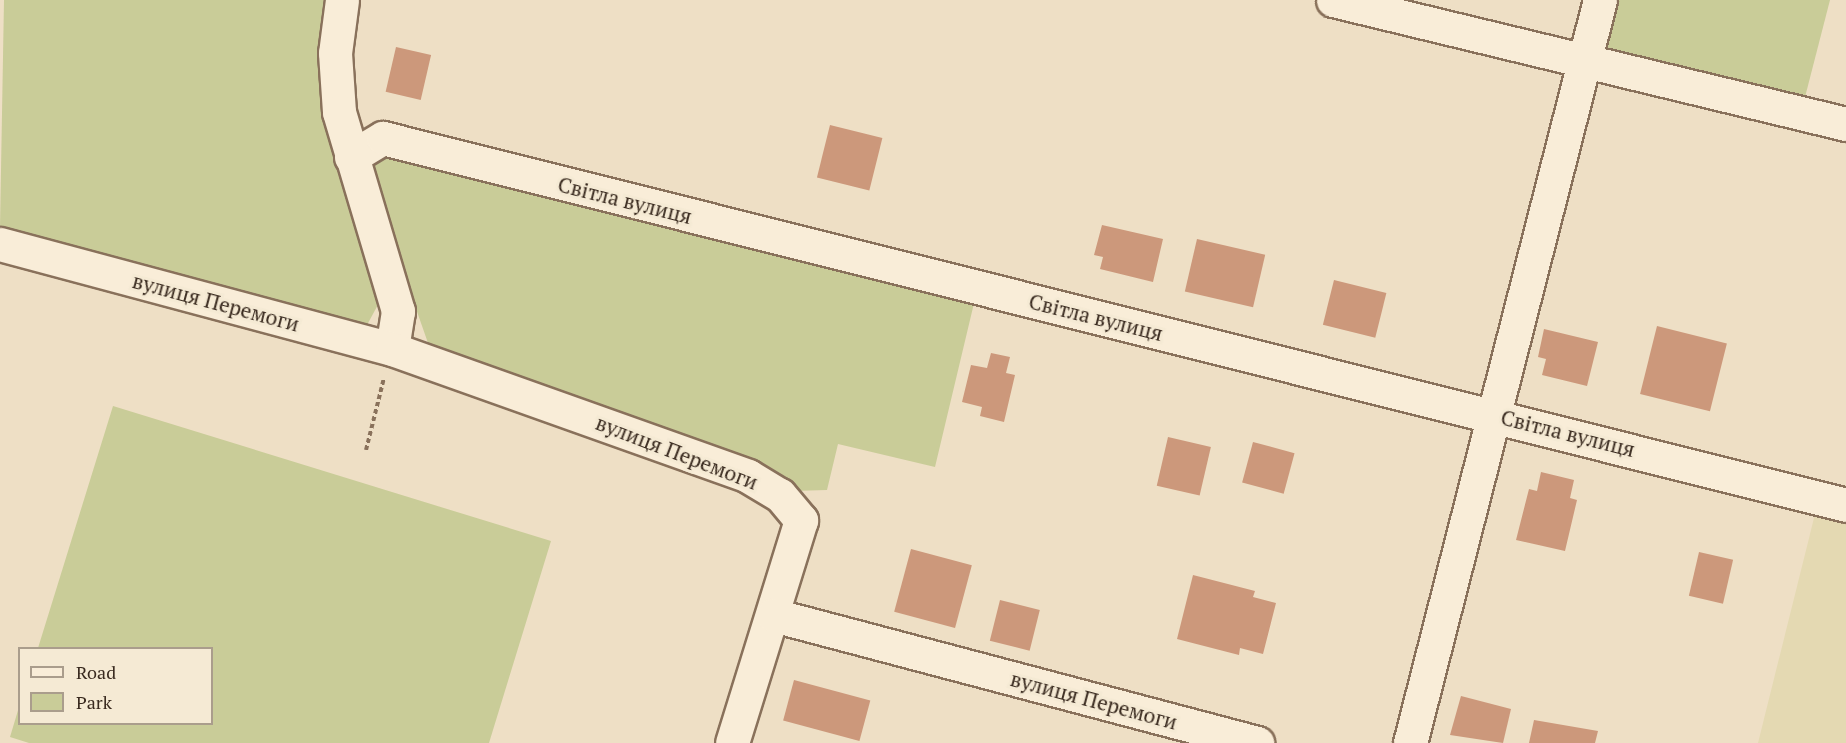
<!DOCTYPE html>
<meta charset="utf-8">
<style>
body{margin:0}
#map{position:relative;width:1846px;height:743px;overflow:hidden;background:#eedfc5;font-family:"PT Serif",serif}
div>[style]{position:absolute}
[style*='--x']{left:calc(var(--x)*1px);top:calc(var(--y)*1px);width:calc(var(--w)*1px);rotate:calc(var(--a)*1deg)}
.farmland>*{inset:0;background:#e4d9b2}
.green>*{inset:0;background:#c9cc98}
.building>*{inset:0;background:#cc987b;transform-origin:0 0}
.path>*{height:4px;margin-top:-2px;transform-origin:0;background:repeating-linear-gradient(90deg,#89715b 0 4.5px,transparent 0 7.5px)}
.roads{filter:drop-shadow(2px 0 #89715b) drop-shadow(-2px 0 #89715b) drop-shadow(0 2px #89715b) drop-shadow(0 -2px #89715b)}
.minor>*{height:33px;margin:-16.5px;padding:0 16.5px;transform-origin:16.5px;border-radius:16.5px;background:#f9edd8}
span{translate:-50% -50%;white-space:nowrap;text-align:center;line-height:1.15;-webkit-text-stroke:6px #f5ead4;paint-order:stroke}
.street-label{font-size:21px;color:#392a1f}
.legend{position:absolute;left:18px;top:647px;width:195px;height:78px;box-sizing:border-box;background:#f5ead4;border:2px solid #aa9d8c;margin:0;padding:8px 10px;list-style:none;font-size:18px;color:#392a1f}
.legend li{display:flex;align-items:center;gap:12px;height:30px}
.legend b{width:30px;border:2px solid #aa9d8c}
</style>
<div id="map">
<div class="farmland">
<i style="clip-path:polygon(1816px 510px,1846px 517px,1846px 743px,1758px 743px)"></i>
</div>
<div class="green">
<i style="clip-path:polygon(4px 0,327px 0,380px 301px,367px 325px,0 227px)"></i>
<i style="clip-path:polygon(1616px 0,1830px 0,1804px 101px,1603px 52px)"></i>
<i style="clip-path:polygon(385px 151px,975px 299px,935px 467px,838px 444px,827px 490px,792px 491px,761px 471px,428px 343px,365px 163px)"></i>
<i style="clip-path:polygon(113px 406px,551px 541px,489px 743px,29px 743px,10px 737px,19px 707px,20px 724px,212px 724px,212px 648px,38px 648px)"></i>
</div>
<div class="building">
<i style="left:396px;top:47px;width:36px;height:46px;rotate:13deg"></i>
<i style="left:830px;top:125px;width:54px;height:54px;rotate:14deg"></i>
<i style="clip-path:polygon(1102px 225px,1163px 239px,1153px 282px,1100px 269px,1103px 257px,1094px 255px)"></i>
<i style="left:1197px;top:239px;width:70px;height:54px;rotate:13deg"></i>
<i style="left:1334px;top:280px;width:54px;height:46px;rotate:14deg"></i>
<i style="left:1657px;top:326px;width:72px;height:70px;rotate:14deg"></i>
<i style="clip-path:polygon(1544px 329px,1598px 342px,1587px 386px,1542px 375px,1546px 359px,1538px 357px)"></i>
<i style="clip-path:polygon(991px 353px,1010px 357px,1006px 373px,1015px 375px,1004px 422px,980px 416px,982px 407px,962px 402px,971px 365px,987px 368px)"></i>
<i style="left:1168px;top:437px;width:44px;height:50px;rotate:13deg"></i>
<i style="left:1253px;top:442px;width:43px;height:42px;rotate:15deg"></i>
<i style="clip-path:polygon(1541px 472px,1574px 480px,1570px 498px,1577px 500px,1565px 551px,1516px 540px,1529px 489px,1537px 491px)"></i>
<i style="left:911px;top:549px;width:63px;height:65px;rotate:15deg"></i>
<i style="left:1699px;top:552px;width:35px;height:45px;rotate:13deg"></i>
<i style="clip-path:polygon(1193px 575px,1255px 591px,1253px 597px,1276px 603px,1263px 654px,1240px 648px,1239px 655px,1177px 639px)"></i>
<i style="left:1000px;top:600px;width:41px;height:42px;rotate:14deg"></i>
<i style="left:794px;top:680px;width:79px;height:42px;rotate:15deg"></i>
<i style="clip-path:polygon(1461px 696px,1511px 709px,1503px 743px,1450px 735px)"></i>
<i style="clip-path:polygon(1534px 720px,1598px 731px,1595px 743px,1529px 743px)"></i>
</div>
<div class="path">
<i style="--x:366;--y:450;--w:74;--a:-76"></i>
</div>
<div class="roads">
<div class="minor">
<i style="--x:342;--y:0;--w:53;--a:97.5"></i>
<i style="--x:335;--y:53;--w:59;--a:86.1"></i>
<i style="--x:339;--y:112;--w:208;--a:73.5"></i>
<i style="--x:398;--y:311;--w:38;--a:99"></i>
<i style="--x:1333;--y:0;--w:528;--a:13.59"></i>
<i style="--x:351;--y:157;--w:37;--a:-31"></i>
<i style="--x:383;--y:138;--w:1508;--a:14.08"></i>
<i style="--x:0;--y:244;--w:406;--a:15"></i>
<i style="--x:392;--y:349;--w:378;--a:19.6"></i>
<i style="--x:748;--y:476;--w:37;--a:31"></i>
<i style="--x:780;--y:495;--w:33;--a:50"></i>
<i style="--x:801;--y:520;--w:233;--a:107.2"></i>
<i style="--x:773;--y:615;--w:501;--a:14.81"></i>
<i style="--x:1410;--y:743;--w:767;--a:-75.66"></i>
</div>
</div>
<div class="street-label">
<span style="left:625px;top:200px;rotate:14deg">Світла вулиця</span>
<span style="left:216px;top:302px;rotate:15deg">вулиця Перемоги</span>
<span style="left:1096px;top:317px;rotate:14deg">Світла вулиця</span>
<span style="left:1568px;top:433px;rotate:14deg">Світла вулиця</span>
<span style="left:677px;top:452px;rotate:21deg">вулиця Перемоги</span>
<span style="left:1094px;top:700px;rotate:15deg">вулиця Перемоги</span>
</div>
<ul class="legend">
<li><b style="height:8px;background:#f9edd8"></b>Road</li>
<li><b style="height:16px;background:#c9cc98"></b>Park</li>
</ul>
</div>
